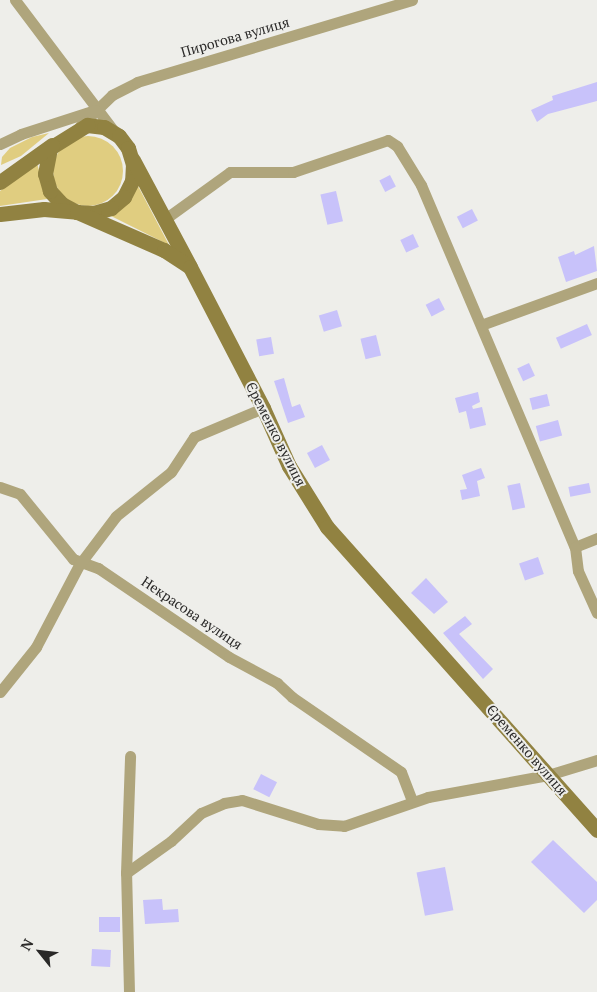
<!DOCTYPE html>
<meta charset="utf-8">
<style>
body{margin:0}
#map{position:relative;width:597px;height:992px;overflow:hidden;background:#eeeeea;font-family:"PT Serif",serif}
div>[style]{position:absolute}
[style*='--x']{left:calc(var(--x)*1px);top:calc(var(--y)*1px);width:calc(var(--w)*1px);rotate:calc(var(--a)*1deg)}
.green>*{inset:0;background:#e0cd80}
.round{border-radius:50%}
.building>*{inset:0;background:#c8c2fa;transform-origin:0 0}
.street>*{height:11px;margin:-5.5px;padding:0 5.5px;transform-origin:5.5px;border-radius:5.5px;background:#afa57c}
.secondary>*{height:15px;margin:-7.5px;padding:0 7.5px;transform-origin:7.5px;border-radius:7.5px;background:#918241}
span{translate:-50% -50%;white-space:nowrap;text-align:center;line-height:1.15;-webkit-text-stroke:4px #eeeeea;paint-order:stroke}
.street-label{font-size:14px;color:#2a2928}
.north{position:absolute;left:15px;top:927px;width:50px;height:50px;-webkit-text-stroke:4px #eeeeea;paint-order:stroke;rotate:299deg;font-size:14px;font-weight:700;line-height:20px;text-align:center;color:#2a2928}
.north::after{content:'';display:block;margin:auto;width:18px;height:22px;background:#2a2928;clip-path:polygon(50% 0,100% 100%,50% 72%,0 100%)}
</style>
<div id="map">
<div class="green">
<i style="clip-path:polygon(49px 133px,21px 156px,1px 165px,2px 157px,10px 148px,32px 137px)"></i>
<i class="round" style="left:53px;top:136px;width:70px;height:70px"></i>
<i style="clip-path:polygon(37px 163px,47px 199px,0 206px,0 191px)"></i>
<i style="clip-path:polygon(138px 186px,169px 245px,111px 216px)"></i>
</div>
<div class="building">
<i style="clip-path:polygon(597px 82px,597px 101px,548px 114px,537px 122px,531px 110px,553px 100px,552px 96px)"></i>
<i style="left:390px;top:175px;width:13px;height:12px;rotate:63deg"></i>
<i style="left:336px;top:191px;width:31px;height:16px;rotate:77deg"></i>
<i style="left:472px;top:209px;width:13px;height:17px;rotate:63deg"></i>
<i style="left:413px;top:234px;width:14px;height:14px;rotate:65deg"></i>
<i style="clip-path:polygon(594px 246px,597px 271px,566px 282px,558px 257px,574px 251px,575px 255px)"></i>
<i style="left:439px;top:298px;width:13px;height:15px;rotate:63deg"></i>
<i style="left:337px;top:310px;width:17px;height:19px;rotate:73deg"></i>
<i style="left:587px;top:324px;width:12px;height:34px;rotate:66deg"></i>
<i style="left:376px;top:335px;width:21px;height:16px;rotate:76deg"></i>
<i style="left:271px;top:337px;width:17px;height:15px;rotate:80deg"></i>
<i style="left:529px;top:363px;width:14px;height:13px;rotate:65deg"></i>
<i style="clip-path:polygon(284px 378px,292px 407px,300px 404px,305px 417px,288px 423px,274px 381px)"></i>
<i style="clip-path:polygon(478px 392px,480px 402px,472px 406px,473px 409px,482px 407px,486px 425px,470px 429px,466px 411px,459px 413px,455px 398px)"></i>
<i style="left:547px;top:394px;width:12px;height:18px;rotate:76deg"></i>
<i style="left:558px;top:420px;width:16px;height:23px;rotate:75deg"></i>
<i style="left:322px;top:445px;width:17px;height:17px;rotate:62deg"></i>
<i style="clip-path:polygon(481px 468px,485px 478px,477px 481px,480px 496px,462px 500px,460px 490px,467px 489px,462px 475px)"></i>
<i style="left:520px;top:483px;width:25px;height:13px;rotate:78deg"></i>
<i style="left:589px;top:483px;width:10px;height:21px;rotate:79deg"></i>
<i style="left:538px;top:557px;width:18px;height:20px;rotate:71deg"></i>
<i style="clip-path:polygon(426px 578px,448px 602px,434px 614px,411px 593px)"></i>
<i style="clip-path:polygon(465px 616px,472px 624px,459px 634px,493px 669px,483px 679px,443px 633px)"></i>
<i style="left:261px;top:774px;width:18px;height:17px;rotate:27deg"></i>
<i style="clip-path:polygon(553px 840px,597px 882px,597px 900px,584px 913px,531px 862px)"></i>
<i style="left:445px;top:867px;width:44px;height:29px;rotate:79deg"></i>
<i style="clip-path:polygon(162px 899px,163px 910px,178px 909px,179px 922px,145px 924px,143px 900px)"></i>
<i style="left:120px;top:917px;width:15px;height:21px;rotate:90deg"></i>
<i style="left:92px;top:949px;width:19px;height:17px;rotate:3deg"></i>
</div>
<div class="street">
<i style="--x:15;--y:0;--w:163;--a:53"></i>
<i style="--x:80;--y:126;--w:45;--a:-44.1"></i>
<i style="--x:112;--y:95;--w:28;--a:-27"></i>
<i style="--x:137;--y:82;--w:287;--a:-16.6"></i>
<i style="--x:0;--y:144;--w:23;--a:-25"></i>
<i style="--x:21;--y:134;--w:78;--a:-18"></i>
<i style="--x:165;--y:219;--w:80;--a:-35.9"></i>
<i style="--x:230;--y:172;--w:63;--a:0"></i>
<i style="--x:293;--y:172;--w:100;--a:-18.6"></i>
<i style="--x:388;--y:140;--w:11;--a:34"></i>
<i style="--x:397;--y:146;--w:46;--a:58.4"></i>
<i style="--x:421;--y:185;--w:393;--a:67"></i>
<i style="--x:481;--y:325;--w:123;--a:-19.9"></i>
<i style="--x:0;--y:487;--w:21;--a:19"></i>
<i style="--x:20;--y:494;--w:84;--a:50.8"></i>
<i style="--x:73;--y:559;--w:27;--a:20"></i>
<i style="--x:98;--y:568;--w:158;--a:34.2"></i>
<i style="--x:229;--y:657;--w:55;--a:28.4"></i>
<i style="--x:277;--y:683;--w:21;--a:43"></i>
<i style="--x:292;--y:697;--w:132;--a:34.5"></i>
<i style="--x:401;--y:772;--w:31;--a:69"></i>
<i style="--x:597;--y:538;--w:24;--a:158"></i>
<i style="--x:575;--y:547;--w:24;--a:83"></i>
<i style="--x:578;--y:571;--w:46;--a:65.7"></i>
<i style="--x:0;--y:692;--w:58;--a:-51.3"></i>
<i style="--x:36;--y:647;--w:93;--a:-62.3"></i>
<i style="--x:79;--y:565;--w:61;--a:-52.9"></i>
<i style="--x:116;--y:516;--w:70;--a:-38.7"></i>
<i style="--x:171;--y:472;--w:42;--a:-56.7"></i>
<i style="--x:194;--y:437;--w:75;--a:-22.8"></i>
<i style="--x:126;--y:873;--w:117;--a:-88"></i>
<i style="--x:129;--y:992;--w:119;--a:-91.4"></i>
<i style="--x:126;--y:873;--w:55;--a:-35.4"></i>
<i style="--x:171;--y:841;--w:41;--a:-43"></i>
<i style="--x:201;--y:813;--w:25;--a:-23"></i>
<i style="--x:224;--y:803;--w:18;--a:-9"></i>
<i style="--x:242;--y:800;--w:80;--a:17.5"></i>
<i style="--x:318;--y:824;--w:26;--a:4"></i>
<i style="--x:344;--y:826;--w:89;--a:-19"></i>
<i style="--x:428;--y:797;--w:122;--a:-10.4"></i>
<i style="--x:548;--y:775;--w:51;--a:-17"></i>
</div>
<div class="secondary">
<i style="--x:87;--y:125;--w:17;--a:7"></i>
<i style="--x:104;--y:127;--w:17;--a:31"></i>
<i style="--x:119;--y:136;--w:15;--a:53"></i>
<i style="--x:128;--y:148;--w:17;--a:73"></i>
<i style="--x:133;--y:164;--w:17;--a:93"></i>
<i style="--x:132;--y:181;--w:18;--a:117"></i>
<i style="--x:124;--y:197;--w:17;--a:140"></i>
<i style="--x:111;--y:208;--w:18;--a:164"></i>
<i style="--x:94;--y:213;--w:17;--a:-177"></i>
<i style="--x:77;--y:212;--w:17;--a:-152"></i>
<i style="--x:62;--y:204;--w:18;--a:-133"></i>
<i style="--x:50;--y:191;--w:18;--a:-106"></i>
<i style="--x:45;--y:174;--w:26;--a:-79"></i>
<i style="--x:50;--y:148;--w:44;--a:-31.9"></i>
<i style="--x:133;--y:160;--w:119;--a:61.9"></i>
<i style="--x:0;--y:182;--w:64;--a:-35.4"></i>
<i style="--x:0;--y:214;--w:44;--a:-6.5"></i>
<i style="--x:44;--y:209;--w:33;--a:5"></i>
<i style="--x:77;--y:212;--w:95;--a:23.6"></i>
<i style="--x:164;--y:250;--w:31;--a:33"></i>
<i style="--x:190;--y:267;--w:159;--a:62.6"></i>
<i style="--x:263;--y:408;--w:64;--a:65.9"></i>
<i style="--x:289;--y:466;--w:72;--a:58.1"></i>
<i style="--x:327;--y:527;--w:406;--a:48.3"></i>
</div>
<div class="street-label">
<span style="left:235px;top:37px;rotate:-16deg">Пирогова вулиця</span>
<span style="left:276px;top:434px;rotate:63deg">Єременко вулиця</span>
<span style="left:192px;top:613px;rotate:34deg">Некрасова вулиця</span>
<span style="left:527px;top:750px;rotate:49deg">Єременко вулиця</span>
</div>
<div class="north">N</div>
</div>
